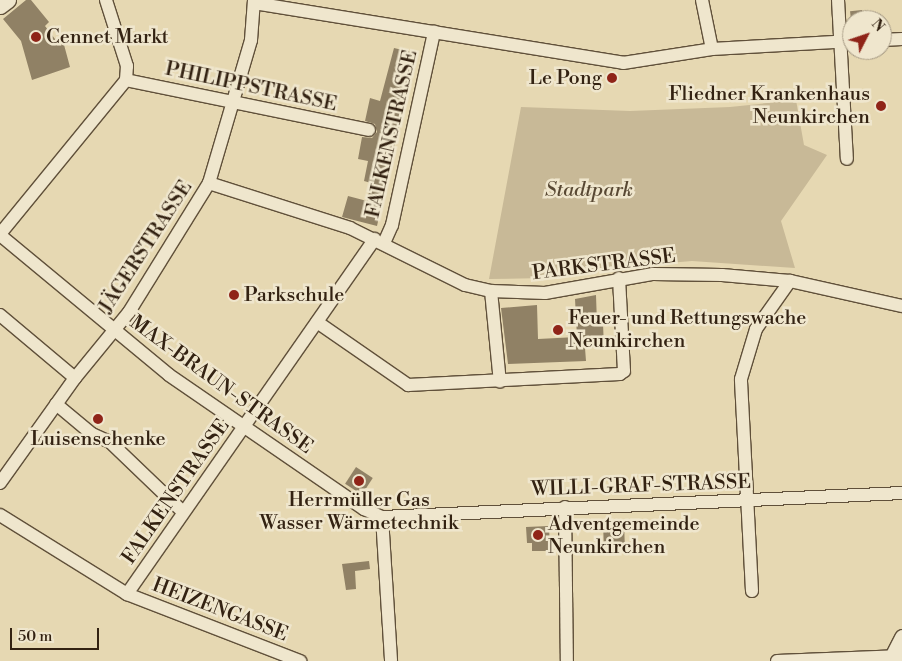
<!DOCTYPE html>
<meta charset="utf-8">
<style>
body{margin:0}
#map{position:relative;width:902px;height:661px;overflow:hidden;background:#e6d8b2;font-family:"Libre Bodoni",serif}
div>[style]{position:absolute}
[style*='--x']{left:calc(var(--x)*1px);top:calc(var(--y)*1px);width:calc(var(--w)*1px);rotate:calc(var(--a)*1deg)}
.green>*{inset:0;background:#c8b997}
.building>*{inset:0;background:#908165;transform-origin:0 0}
.roads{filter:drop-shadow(1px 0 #60503a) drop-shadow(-1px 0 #60503a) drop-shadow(0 1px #60503a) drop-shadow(0 -1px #60503a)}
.minor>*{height:12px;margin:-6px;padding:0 6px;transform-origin:6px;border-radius:6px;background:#efe6cd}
.tertiary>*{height:15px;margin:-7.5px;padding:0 7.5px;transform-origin:7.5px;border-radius:7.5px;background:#efe6cd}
.dots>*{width:14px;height:14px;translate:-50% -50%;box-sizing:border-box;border:2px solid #efe6cd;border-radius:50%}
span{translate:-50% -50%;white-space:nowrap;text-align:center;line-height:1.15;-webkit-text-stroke:5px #efe6cd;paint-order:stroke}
.poi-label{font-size:20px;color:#332212}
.left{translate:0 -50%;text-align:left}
.right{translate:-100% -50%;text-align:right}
.street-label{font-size:20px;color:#332212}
.park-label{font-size:20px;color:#584833;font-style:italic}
.north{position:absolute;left:842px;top:10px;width:50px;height:50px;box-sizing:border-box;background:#efe6cd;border:1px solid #a49882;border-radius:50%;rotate:49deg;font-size:14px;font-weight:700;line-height:20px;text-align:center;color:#332212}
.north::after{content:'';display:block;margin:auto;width:18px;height:22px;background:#8f2418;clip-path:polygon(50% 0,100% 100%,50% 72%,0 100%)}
.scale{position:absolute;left:10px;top:628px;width:89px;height:22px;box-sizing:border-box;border:2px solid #332212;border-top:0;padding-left:6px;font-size:15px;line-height:18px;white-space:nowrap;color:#332212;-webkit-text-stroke:4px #efe6cd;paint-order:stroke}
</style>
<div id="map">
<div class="green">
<i style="clip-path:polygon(796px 100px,804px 145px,827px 155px,781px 221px,795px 268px,692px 261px,597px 269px,545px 278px,489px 279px,521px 107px,630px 111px,730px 107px)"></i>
</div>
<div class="building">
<i style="clip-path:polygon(26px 0,31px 0,49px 22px,45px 26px,58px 43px,63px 41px,70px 67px,32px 80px,21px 41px,3px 19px)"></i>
<i style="left:862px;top:10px;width:10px;height:12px;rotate:84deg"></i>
<i style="clip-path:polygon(394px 48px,415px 53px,377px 226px,342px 217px,348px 196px,367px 201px,371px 183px,364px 181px,368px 161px,358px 159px,362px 137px,372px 138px,377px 132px,375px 124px,365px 121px,370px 98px,380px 101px)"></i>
<i style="clip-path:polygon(596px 295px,597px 324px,603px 324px,604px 347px,585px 348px,586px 361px,508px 364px,501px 308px,537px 305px,538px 339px,577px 337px,575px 299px)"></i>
<i style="left:356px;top:467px;width:20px;height:20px;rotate:33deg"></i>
<i style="left:624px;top:522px;width:23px;height:21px;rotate:88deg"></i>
<i style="clip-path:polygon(549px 526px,550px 551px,532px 551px,532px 543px,527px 543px,526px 527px)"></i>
<i style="clip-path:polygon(369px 561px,370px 569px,355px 571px,356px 589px,346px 590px,342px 564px)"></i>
</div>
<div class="roads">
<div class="minor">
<i style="--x:702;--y:0;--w:50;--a:78.5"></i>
<i style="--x:838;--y:0;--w:159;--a:86.8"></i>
<i style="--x:254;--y:3;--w:374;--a:9.2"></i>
<i style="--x:623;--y:63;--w:90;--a:-8.9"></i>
<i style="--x:712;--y:49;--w:140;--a:-3.3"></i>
<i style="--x:882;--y:40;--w:20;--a:-3"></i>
<i style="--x:126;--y:80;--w:248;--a:11.6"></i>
<i style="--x:209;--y:183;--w:148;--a:17.7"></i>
<i style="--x:350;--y:228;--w:128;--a:26.4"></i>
<i style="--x:465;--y:285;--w:27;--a:13"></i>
<i style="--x:491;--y:291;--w:54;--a:2.1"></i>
<i style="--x:545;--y:293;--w:110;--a:-10"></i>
<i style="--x:653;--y:274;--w:69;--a:0.8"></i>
<i style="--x:722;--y:275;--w:68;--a:5"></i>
<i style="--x:790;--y:281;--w:115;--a:12.6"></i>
<i style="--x:0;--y:234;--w:199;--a:-50.7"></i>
<i style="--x:126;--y:80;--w:14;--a:-86"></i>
<i style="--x:127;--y:66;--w:69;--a:-107.7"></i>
<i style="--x:0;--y:235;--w:219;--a:39.6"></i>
<i style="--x:169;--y:375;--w:237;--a:34.5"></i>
<i style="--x:364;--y:509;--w:20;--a:24"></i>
<i style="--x:382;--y:517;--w:521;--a:-2.64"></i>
<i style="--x:384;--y:243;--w:20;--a:-66"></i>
<i style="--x:392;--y:225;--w:198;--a:-77.7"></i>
<i style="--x:491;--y:291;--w:91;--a:84.4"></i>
<i style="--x:0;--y:315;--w:98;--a:40"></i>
<i style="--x:317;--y:322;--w:111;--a:34.7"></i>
<i style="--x:408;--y:385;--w:212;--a:-3"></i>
<i style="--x:620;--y:374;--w:5;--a:-37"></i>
<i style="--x:624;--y:371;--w:93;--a:-93.1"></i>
<i style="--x:56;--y:404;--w:47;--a:39.8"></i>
<i style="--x:92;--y:434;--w:20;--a:24"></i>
<i style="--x:110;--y:442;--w:101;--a:43.8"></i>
<i style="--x:0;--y:483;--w:129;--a:-54.5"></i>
<i style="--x:75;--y:378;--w:85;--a:-50.7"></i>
<i style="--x:129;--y:312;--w:152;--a:-58.2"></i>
<i style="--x:209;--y:183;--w:149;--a:-73.6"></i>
<i style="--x:251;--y:40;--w:40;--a:-85.7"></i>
<i style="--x:565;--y:507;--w:154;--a:89.3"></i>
<i style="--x:0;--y:515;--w:150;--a:31.9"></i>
<i style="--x:127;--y:594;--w:186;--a:21.2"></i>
<i style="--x:382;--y:517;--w:144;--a:86.4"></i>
<i style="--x:752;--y:591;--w:212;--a:-93"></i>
<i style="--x:741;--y:379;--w:52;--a:-73.3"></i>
<i style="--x:756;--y:329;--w:59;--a:-54.7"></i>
<i style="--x:127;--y:594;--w:433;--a:-55.1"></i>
<i style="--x:777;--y:661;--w:125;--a:-2.3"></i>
</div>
<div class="tertiary">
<i style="--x:0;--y:6;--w:10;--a:-37"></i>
<i style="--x:890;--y:661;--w:27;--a:-63"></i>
</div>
</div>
<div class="dots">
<i style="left:36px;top:37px;background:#8f2418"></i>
<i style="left:612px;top:78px;background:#8f2418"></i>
<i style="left:881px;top:106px;background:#8f2418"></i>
<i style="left:234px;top:295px;background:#8f2418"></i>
<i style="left:558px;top:330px;background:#8f2418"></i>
<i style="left:98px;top:419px;background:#8f2418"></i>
<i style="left:359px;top:481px;background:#8f2418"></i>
<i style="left:538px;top:535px;background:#8f2418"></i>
</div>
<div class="poi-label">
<span class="left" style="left:46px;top:37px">Cennet Markt</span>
<span class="right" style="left:602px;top:78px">Le Pong</span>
<span class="right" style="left:870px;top:106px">Fliedner Krankenhaus<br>Neunkirchen</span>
<span class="left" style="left:244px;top:295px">Parkschule</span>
<span class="left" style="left:568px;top:330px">Feuer- und Rettungswache<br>Neunkirchen</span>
<span style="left:98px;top:439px">Luisenschenke</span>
<span style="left:359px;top:512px">Herrmüller Gas<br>Wasser Wärmetechnik</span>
<span class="left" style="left:548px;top:536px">Adventgemeinde<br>Neunkirchen</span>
</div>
<div class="street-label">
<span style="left:251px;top:87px;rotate:12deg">PHILIPPSTRASSE</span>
<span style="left:392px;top:134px;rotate:-77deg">FALKENSTRASSE</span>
<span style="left:146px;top:247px;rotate:-57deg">JÄGERSTRASSE</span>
<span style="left:604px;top:265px;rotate:-7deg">PARKSTRASSE</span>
<span style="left:221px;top:385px;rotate:36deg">MAX-BRAUN-STRASSE</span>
<span style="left:641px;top:486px;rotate:-2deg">WILLI-GRAF-STRASSE</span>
<span style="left:176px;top:492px;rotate:-55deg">FALKENSTRASSE</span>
<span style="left:220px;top:610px;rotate:21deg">HEIZENGASSE</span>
</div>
<div class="park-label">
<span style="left:589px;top:190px">Stadtpark</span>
</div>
<div class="north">N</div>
<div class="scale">50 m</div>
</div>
